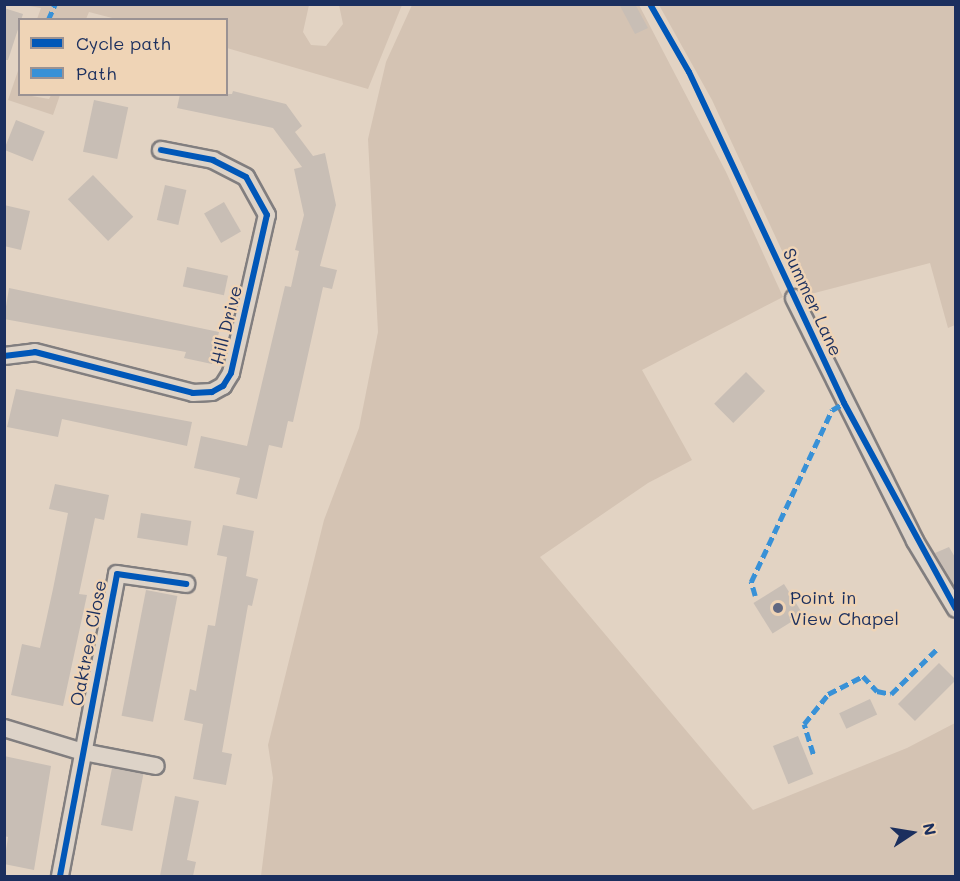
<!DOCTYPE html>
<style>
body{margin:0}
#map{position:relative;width:960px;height:881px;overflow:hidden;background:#e2d3c3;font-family:Mali,sans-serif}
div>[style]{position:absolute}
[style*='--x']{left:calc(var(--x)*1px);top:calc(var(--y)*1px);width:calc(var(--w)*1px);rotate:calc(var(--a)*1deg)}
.green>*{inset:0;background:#d4c3b3}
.building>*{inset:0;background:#c8beb5;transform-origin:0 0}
.roads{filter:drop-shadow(2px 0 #817e7f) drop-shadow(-2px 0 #817e7f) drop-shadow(0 2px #817e7f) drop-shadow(0 -2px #817e7f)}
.minor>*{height:16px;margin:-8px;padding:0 8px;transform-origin:8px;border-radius:8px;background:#ddd3c8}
.quiet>*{height:4.5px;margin-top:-2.25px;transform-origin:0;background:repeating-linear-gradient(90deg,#3891d7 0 9px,transparent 0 13.5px)}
.cycleway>*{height:6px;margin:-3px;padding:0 3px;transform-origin:3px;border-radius:3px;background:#0057b8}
.dots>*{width:16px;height:16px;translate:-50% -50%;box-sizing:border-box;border:3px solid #efd4b6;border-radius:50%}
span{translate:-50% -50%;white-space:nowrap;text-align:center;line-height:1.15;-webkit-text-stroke:5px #efd4b6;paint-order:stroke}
.street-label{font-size:18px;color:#1b2f5e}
.poi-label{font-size:18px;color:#1b2f5e}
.left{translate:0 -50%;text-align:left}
.frame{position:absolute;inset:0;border:6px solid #1b2f5e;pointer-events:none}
.legend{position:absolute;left:18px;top:18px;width:210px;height:78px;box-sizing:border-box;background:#efd4b6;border:2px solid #9a9293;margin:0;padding:8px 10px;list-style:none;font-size:18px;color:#1b2f5e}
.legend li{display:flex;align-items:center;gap:12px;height:30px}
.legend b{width:30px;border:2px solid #9a9293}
.north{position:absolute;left:882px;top:803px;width:60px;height:60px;-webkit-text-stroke:4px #efd4b6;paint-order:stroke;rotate:78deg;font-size:16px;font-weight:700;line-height:24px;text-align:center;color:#1b2f5e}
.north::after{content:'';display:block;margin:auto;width:21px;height:27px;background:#1b2f5e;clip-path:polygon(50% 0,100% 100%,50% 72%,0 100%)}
</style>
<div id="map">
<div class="green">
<i style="clip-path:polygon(23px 5px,309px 5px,303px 32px,311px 45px,326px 46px,343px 24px,339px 5px,402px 5px,368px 89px,227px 48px,226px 20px,116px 19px,89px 12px,86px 19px,37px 19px,41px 8px)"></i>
<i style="clip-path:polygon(412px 5px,639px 5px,726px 172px,783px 297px,642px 370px,692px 460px,648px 483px,540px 557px,753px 810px,907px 748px,955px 723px,955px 876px,261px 876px,273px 778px,268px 745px,324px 520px,359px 428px,378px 332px,368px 139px,386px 62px)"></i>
<i style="clip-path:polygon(659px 5px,955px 5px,955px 325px,948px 328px,930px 263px,803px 296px,712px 100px)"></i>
<i style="clip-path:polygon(19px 68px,20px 94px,49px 99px,51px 95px,60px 95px,53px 115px,8px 100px)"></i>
</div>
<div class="building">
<i style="clip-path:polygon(619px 4px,635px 4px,648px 28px,635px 34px)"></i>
<i style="clip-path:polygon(4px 8px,23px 14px,8px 60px,4px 60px)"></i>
<i style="clip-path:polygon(233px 91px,286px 104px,302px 126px,295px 132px,313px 156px,325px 153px,336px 205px,320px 266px,337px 270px,332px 289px,323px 287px,293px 422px,288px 421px,282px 448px,269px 445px,257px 499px,236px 494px,240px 478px,194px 468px,201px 436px,247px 446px,285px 286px,291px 287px,299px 251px,295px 250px,304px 215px,294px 169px,302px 167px,273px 128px,177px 108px,180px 94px,232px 94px)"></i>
<i style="left:94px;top:100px;width:35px;height:53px;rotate:12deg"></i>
<i style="left:16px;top:120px;width:31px;height:32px;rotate:22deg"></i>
<i style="left:93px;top:175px;width:58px;height:35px;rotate:46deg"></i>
<i style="left:165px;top:185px;width:22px;height:36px;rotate:13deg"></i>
<i style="left:224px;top:202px;width:34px;height:23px;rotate:60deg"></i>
<i style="clip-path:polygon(4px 205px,30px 211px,21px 250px,4px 246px)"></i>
<i style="left:187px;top:267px;width:42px;height:20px;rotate:12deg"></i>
<i style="clip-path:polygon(9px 288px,219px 332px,212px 364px,184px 358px,186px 352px,4px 319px)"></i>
<i style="left:746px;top:372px;width:27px;height:45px;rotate:45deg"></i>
<i style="clip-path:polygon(16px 389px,192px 422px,187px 446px,62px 419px,58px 437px,7px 427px)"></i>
<i style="clip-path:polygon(55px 484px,109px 495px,104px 520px,95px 518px,79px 594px,87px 595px,63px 706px,11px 695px,22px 644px,40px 648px,53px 589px,68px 513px,49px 509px)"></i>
<i style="left:141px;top:513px;width:51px;height:25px;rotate:9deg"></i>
<i style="clip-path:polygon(223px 525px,254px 531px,246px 576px,258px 579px,252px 606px,248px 605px,222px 752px,232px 754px,226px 785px,193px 779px,203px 724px,184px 720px,190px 689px,196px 691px,208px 625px,215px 626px,227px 557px,217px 555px)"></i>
<i style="clip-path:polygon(949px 547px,956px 559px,956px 588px,935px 553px)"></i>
<i style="left:784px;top:584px;width:36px;height:36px;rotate:58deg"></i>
<i style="left:146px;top:590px;width:32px;height:128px;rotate:11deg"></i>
<i style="left:939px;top:663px;width:24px;height:58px;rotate:45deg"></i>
<i style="left:870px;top:699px;width:17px;height:34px;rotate:65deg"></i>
<i style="left:798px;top:736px;width:41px;height:27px;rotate:68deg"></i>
<i style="clip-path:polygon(4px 756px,51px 766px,34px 870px,4px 864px,8px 837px,4px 836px)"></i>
<i style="left:112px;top:768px;width:32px;height:58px;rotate:11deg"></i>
<i style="clip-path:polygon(175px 796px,199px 801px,187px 860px,196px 862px,193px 876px,160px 876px)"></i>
</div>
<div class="roads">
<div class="minor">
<i style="--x:794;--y:298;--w:271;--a:63.5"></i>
<i style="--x:915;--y:541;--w:79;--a:58.9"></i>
<i style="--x:4;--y:356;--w:31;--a:-7"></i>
<i style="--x:35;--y:352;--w:163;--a:14.5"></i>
<i style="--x:193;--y:393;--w:19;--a:-3"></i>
<i style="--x:212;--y:392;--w:13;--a:-29"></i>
<i style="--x:223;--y:386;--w:15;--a:-58"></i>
<i style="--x:231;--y:373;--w:162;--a:-77.2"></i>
<i style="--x:267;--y:215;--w:43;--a:-118.9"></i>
<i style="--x:246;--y:177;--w:37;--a:-153"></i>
<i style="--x:213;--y:160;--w:53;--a:-169.1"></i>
<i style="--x:4;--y:728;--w:83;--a:16.9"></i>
<i style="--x:83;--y:752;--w:74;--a:10.9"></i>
<i style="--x:60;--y:876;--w:307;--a:-79.3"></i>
<i style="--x:117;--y:574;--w:70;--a:8.2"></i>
</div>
</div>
<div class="quiet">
<i style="--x:48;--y:20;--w:17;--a:-66"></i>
<i style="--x:755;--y:596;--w:15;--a:-106"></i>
<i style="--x:751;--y:582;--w:190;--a:-64.8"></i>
<i style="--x:832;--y:410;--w:14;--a:-30"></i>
<i style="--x:813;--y:754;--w:31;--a:-107"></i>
<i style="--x:804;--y:724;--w:38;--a:-51"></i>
<i style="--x:828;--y:694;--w:39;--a:-27"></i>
<i style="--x:863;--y:676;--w:21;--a:47"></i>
<i style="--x:877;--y:691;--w:14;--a:12"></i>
<i style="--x:891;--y:694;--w:64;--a:-44.4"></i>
</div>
<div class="cycleway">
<i style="--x:650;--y:4;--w:78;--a:60.2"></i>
<i style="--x:689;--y:72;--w:365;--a:64.9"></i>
<i style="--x:844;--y:403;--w:234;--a:61.5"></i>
<i style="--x:4;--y:356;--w:31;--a:-7"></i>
<i style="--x:35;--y:352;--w:163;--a:14.5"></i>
<i style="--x:193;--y:393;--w:19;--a:-3"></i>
<i style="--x:212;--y:392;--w:13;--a:-29"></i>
<i style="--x:223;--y:386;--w:15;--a:-58"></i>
<i style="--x:231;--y:373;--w:162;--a:-77.2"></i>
<i style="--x:267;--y:215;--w:43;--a:-118.9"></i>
<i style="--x:246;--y:177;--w:37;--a:-153"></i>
<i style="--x:213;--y:160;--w:53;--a:-169.1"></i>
<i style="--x:60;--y:876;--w:307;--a:-79.3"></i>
<i style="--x:117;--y:574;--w:70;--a:8.2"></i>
</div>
<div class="dots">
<i style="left:778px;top:608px;background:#616881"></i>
</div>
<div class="street-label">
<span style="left:813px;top:302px;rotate:65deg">Summer Lane</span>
<span style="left:226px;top:325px;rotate:-76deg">Hill Drive</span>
<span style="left:88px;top:643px;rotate:-79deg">Oaktree Close</span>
</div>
<div class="poi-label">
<span class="left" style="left:790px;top:608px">Point in<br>View Chapel</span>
</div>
<div class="frame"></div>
<ul class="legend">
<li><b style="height:8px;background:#0057b8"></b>Cycle path</li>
<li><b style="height:8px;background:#3891d7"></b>Path</li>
</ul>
<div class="north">N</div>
</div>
